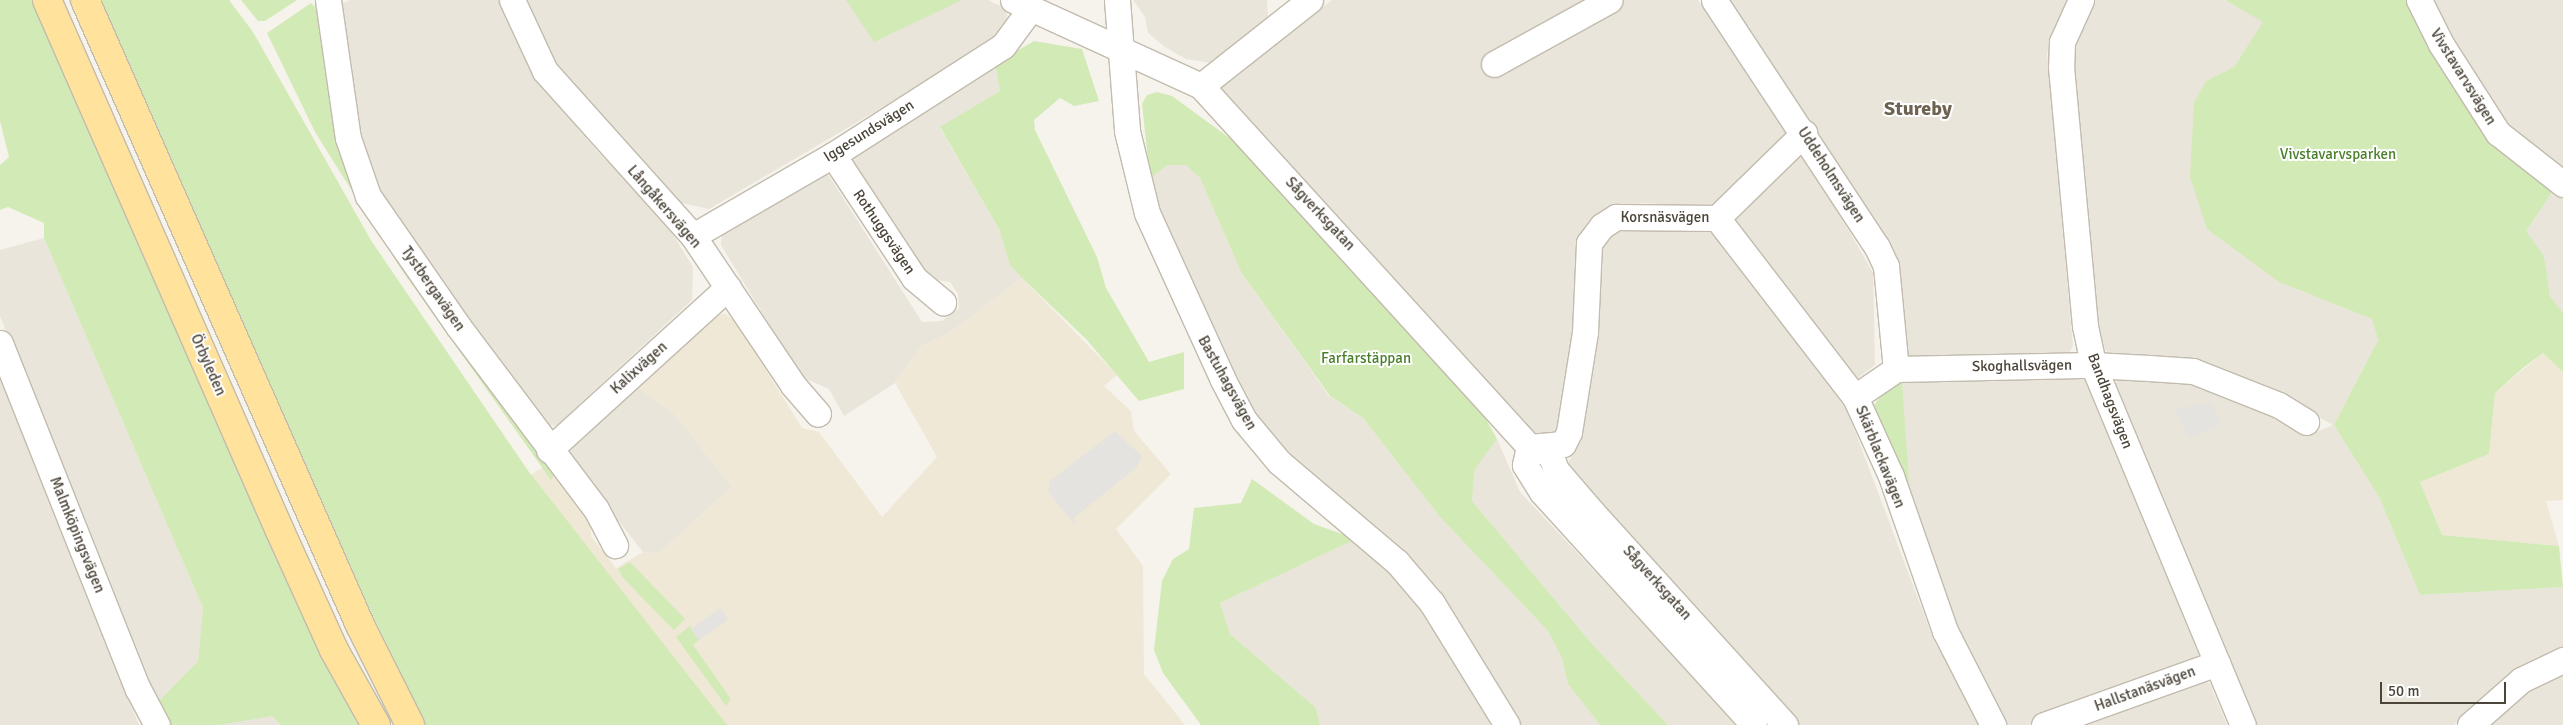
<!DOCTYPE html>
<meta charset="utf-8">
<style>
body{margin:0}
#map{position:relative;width:2563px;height:725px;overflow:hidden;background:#f6f3ec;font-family:Signika,sans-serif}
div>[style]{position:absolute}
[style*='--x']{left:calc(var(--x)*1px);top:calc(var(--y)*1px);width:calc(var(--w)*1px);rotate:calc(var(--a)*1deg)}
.residential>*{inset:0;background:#eae5da}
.education>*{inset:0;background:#efe8d6}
.green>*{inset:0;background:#d2eab5}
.parking>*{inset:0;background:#e5e3e0;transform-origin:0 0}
.roads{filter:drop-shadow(1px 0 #c2bbae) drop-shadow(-1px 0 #c2bbae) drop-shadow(0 1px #c2bbae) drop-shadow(0 -1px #c2bbae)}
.minor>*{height:25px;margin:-12.5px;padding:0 12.5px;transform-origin:12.5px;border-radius:12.5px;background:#fff}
.major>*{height:28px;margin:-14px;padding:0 14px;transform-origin:14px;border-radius:14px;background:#ffe39c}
span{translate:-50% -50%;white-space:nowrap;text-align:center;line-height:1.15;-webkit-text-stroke:4px #fff;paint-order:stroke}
.street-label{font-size:15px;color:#4b4439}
.park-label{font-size:15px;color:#4a7f2a}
.district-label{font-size:20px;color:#6e6250;font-weight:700}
.scale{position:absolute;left:2380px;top:682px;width:126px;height:22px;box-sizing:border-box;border:2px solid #4b4439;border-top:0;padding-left:6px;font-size:15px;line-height:18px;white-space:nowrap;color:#4b4439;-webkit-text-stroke:4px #fff;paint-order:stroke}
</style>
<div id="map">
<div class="residential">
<i style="clip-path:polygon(350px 0,501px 0,541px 84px,596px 150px,660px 214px,693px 267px,692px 300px,556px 426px,540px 423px,376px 195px,356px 136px,337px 6px)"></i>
<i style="clip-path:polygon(527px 0,988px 0,1005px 8px,1009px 24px,999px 39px,709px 209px,681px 203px,558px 71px)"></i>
<i style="clip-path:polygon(1133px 0,1267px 0,1268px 18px,1212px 63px,1186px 59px,1165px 47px,1148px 33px,1145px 17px)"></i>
<i style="clip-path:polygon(1332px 0,1698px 0,1790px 135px,1712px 207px,1642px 203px,1612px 208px,1574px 338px,1555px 435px,1530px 440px,1214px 90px)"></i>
<i style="clip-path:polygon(1721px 0,2068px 0,2047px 53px,2073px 346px,2065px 360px,1908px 366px,1892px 268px)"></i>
<i style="clip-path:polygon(2091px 0,2225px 0,2264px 22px,2234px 67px,2206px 81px,2253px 260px,2279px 282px,2372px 319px,2378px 340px,2334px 425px,2379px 497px,2420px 595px,2563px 587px,2563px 650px,2518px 670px,2454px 725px,2252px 725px,2112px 391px,2118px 379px,2191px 381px,2312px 434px,2333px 425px,2279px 395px,2114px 356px,2099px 346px,2069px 53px)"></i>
<i style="clip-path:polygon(2425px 0,2563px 0,2563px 171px,2496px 119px)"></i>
<i style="clip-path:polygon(995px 64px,1000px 91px,940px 128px,999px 229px,1010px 265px,1022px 278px,948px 334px,922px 346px,895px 383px,844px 416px,829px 389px,801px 377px,721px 245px,722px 230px,824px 168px,922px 322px,942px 321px,959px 308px,958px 294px,950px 282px,919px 277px,842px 157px)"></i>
<i style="clip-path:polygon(1795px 152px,1806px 155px,1873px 273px,1875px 365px,1855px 380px,1723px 211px)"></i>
<i style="clip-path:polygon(1168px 165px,1186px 165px,1200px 178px,1241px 272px,1329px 396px,1363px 418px,1440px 517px,1548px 631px,1562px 658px,1568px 684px,1600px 725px,1516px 725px,1481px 664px,1261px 433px,1157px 211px,1150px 178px)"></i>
<i style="clip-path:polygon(2555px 188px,2563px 194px,2563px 313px,2550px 296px,2544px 256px,2526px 231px)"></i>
<i style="clip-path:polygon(1618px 221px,1710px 224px,1847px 410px,1934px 641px,1985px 725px,1786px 725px,1563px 476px,1574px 449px,1594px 248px)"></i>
<i style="clip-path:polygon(44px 238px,203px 608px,198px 661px,154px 706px,0 316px,0 250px)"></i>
<i style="clip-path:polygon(0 375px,139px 725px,0 725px)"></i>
<i style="clip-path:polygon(2077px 375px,2085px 380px,2199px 655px,2194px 665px,2028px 725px,2003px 725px,1945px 631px,1896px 490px,1902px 382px)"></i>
<i style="clip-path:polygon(636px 386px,675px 414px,732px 487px,658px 554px,643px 552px,566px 455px,567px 440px)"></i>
<i style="clip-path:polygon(1497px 439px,1520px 492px,1739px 725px,1668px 725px,1593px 645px,1472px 501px,1475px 469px)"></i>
<i style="clip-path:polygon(1356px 539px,1418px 603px,1495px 725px,1320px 725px,1316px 708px,1230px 634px,1220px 603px)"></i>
<i style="clip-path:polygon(2563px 670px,2563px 725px,2480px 725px,2528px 684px)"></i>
<i style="clip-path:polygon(2195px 675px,2210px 684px,2227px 725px,2068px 725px)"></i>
<i style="clip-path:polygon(272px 716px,281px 725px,218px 725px,246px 717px)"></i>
</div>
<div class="education">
<i style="clip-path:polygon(1022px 278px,1117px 375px,1104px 386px,1131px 411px,1134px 431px,1171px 474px,1116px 529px,1143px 566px,1144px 674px,1185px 725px,490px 725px,503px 490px,553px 462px,590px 519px,591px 536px,616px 568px,643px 552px,658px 554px,732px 487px,675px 414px,636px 386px,713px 315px,726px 314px,736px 322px,802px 428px,819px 432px,882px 517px,937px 457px,895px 383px,922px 346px,948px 334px)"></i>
<i style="clip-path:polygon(2543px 353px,2563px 372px,2563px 500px,2546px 501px,2559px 546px,2442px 535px,2420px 482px,2489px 454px,2495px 393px)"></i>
</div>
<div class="green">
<i style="clip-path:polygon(0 0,32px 0,275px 556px,358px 725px,281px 725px,272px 716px,218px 725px,167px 725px,154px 706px,198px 661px,203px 608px,44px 238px,44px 223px,8px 207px,0 210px,0 165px,9px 157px,0 121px)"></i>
<i style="clip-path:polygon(98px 0,229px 0,253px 32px,372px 242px,529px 472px,727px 725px,426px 725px,338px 544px)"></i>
<i style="clip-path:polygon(241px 0,297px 0,265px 21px,258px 21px)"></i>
<i style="clip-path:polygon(846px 0,962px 0,874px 42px)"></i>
<i style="clip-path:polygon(2225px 0,2406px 0,2426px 42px,2473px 117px,2555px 188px,2526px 231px,2544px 256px,2550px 296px,2563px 313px,2563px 372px,2543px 353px,2523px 368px,2495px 393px,2489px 454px,2420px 482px,2442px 535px,2559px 546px,2563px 587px,2420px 595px,2379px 497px,2334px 425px,2378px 340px,2372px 319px,2279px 282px,2207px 229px,2190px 177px,2194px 103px,2206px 81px,2234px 67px,2263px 22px)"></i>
<i style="clip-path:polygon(311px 3px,321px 13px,347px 156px,554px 474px,551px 480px,401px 269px,315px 132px,267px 33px)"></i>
<i style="clip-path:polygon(1034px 41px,1082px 49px,1099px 101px,1074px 106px,1060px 98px,1034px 120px,1035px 130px,1097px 257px,1106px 288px,1149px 362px,1184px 352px,1184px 389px,1139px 401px,1086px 339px,1022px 278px,1010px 265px,999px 229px,940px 127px,1000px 91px,995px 64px)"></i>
<i style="clip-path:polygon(1157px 92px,1172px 96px,1239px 145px,1475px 400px,1497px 439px,1475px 469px,1472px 501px,1593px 645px,1668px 725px,1600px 725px,1568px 684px,1562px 658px,1548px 631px,1440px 517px,1363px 418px,1330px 396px,1241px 272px,1200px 178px,1186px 165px,1168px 165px,1150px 178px,1142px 104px,1147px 95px)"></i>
<i style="clip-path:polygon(1902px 382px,1909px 481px,1896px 490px,1867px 415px,1880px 397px)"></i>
<i style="clip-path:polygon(1252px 479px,1314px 524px,1356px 539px,1220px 603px,1230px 634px,1316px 708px,1320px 725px,1201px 725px,1163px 673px,1154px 650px,1162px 581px,1173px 559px,1189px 549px,1194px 508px,1241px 503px)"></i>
<i style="clip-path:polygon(630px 562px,685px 619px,674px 630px,624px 579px,618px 569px)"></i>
<i style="clip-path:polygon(690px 626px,699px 639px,693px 645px,731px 699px,726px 706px,676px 637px)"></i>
</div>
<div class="parking">
<i style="clip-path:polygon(2211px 402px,2221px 424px,2188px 438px,2175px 409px)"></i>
<i style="clip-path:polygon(1115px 431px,1142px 456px,1137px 467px,1074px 518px,1075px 525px,1048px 492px,1050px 481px)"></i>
<i style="left:720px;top:608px;width:14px;height:36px;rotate:54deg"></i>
</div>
<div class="roads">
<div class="minor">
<i style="--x:328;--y:0;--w:139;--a:81.8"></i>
<i style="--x:348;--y:138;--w:61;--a:71"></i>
<i style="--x:368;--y:196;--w:158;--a:55.3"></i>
<i style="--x:458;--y:326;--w:229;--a:53"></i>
<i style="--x:596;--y:509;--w:41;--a:62.2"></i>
<i style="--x:512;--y:0;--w:78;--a:65.1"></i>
<i style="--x:545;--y:71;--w:222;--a:48.1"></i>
<i style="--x:693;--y:236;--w:179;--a:56.1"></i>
<i style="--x:793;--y:385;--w:38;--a:49"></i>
<i style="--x:1013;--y:0;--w:207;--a:24.6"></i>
<i style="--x:1201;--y:86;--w:488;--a:47.7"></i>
<i style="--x:1529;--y:447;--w:18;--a:103"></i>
<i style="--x:1525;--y:465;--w:32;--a:58"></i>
<i style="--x:1542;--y:492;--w:315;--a:47.7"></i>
<i style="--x:1117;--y:0;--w:131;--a:85.6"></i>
<i style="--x:1127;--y:131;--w:84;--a:76.3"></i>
<i style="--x:1147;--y:213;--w:183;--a:65.5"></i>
<i style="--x:1223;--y:380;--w:45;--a:62.3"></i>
<i style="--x:1244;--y:420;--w:55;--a:50.2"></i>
<i style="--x:1279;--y:462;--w:155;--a:40.3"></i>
<i style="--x:1397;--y:562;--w:54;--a:49.5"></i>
<i style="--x:1432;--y:603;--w:143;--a:58.4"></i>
<i style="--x:1714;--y:0;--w:296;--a:56.6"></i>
<i style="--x:1877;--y:247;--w:21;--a:65"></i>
<i style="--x:1886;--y:266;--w:103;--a:84.5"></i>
<i style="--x:2081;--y:0;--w:46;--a:114.3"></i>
<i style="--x:2062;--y:42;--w:25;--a:92"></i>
<i style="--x:2061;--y:67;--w:260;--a:84.7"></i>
<i style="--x:2085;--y:326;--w:40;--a:78"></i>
<i style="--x:2093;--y:365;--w:390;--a:67.4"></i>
<i style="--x:2419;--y:0;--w:49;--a:63.4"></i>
<i style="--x:2441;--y:44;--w:106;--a:57.4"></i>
<i style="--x:2498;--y:133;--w:83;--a:38.1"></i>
<i style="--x:1494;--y:64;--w:132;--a:-28.9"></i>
<i style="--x:1201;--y:86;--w:139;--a:-38.3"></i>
<i style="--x:833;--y:155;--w:147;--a:56.6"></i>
<i style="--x:914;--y:278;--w:38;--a:40"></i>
<i style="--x:1717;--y:218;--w:226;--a:52.4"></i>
<i style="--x:1855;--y:397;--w:87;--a:65.5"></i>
<i style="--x:1891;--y:476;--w:164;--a:70.8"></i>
<i style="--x:1945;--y:631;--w:106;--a:62.9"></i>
<i style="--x:693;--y:236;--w:162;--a:-30.1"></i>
<i style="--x:833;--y:155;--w:202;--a:-32.7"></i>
<i style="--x:1003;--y:46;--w:47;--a:-53.6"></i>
<i style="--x:0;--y:343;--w:373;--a:68.3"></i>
<i style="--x:138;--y:689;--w:41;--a:62.2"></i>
<i style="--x:1855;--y:397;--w:50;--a:-34.3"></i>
<i style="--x:1896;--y:369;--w:197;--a:-1.2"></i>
<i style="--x:2093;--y:365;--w:56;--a:3.1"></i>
<i style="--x:2149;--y:368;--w:44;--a:3.9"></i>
<i style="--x:2193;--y:371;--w:92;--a:21.6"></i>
<i style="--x:2279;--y:405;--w:32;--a:32"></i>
<i style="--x:1529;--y:447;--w:34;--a:-5"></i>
<i style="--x:1563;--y:444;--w:13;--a:-63"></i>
<i style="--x:1569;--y:432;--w:101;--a:-80.9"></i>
<i style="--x:1585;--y:332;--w:89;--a:-87.4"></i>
<i style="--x:1589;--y:243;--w:21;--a:-53"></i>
<i style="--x:1602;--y:226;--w:17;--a:-33"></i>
<i style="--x:1616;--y:217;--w:101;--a:0.6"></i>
<i style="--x:1717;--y:218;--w:122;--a:-44.3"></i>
<i style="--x:1529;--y:447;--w:22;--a:18"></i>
<i style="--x:1550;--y:454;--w:17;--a:69"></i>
<i style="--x:1556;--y:470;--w:57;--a:49.3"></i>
<i style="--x:1593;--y:513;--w:286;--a:47.8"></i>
<i style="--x:549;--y:450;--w:242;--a:-42.3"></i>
<i style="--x:2044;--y:725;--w:184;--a:-19.7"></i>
<i style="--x:2470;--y:725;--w:68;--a:-41.4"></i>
<i style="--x:2521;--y:680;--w:47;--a:-25.5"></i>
</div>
<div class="major">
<i style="--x:47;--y:0;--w:580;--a:66.31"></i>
<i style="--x:280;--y:531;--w:131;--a:65.6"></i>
<i style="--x:334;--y:650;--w:86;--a:60.8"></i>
<i style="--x:85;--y:0;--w:683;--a:66.25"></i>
<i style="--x:360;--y:625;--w:112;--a:63.4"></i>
</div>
</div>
<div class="street-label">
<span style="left:2463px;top:77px;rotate:58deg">Vivstavarvsvägen</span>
<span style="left:869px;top:131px;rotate:-32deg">Iggesundsvägen</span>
<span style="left:1831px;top:175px;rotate:57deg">Uddeholmsvägen</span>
<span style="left:664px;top:207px;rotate:49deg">Långåkersvägen</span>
<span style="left:1320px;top:214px;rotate:47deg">Sågverksgatan</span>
<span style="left:1665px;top:218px">Korsnäsvägen</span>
<span style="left:884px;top:232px;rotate:56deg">Rothuggsvägen</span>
<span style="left:433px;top:289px;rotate:55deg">Tystbergavägen</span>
<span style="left:208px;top:365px;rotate:66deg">Örbyleden</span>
<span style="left:2022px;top:366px;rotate:-1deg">Skoghallsvägen</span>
<span style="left:639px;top:368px;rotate:-42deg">Kalixvägen</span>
<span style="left:1227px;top:383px;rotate:61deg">Bastuhagsvägen</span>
<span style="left:2110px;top:401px;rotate:69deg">Bandhagsvägen</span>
<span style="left:1880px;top:457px;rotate:68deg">Skärblackavägen</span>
<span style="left:77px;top:535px;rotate:68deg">Malmköpingsvägen</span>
<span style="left:1657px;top:583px;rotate:48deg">Sågverksgatan</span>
<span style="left:2145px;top:689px;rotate:-20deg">Hallstanäsvägen</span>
</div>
<div class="park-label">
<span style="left:2338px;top:155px">Vivstavarvsparken</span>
<span style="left:1366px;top:359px">Farfarstäppan</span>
</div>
<div class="district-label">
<span style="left:1918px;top:108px">Stureby</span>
</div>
<div class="scale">50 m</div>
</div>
